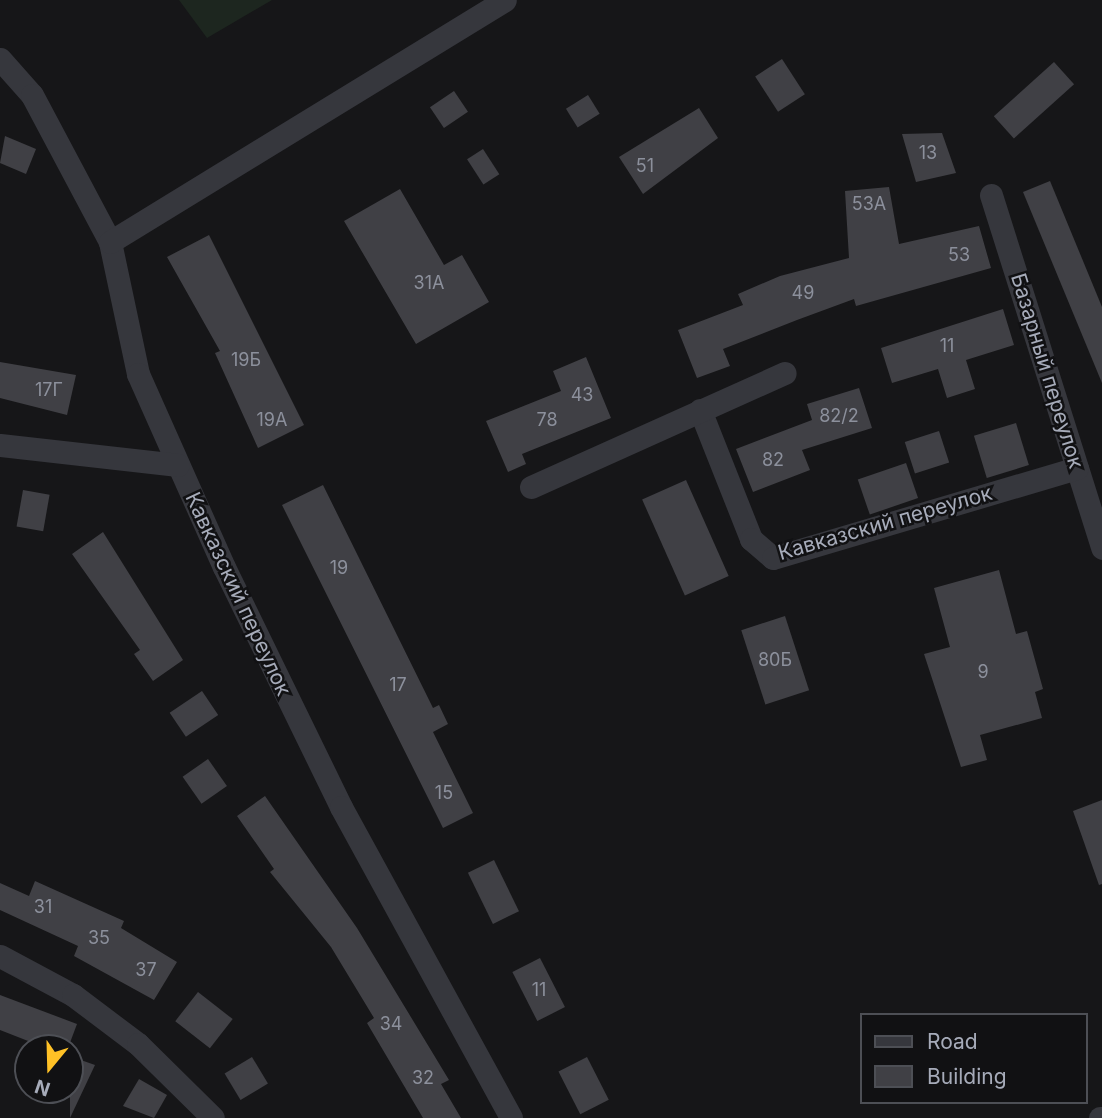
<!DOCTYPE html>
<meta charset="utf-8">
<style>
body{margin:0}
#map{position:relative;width:1102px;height:1118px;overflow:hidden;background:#161618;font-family:Inter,sans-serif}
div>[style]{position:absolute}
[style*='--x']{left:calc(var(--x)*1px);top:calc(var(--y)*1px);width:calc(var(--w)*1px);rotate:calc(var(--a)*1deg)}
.green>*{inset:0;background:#1d261f}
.building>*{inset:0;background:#404045;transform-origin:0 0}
.minor>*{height:23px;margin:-11.5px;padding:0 11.5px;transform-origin:11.5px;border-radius:11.5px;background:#36373d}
span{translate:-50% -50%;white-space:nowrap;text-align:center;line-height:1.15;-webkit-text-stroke:5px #111113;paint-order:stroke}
.number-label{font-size:18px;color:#8c909c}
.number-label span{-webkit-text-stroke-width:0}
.street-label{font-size:21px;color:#a6abb9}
.legend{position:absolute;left:860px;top:1013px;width:228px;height:91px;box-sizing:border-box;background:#111113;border:2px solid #4d4f55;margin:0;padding:9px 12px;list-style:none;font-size:21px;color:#a6abb9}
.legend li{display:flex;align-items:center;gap:14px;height:35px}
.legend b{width:35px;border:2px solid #4d4f55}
.north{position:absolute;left:14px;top:1034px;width:70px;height:70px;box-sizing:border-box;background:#111113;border:2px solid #4d4f55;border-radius:50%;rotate:199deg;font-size:19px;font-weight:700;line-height:28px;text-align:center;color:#a6abb9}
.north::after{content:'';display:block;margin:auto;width:24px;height:32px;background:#ffc126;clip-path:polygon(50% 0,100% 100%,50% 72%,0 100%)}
</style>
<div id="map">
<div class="green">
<i style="clip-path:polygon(179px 0,272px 0,207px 38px)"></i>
</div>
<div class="building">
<i style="left:782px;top:59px;width:42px;height:32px;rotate:57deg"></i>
<i style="left:1054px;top:62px;width:30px;height:81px;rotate:48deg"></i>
<i style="left:454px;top:91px;width:25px;height:29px;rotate:56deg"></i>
<i style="left:588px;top:95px;width:22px;height:26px;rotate:58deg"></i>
<i style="clip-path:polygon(699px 108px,718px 138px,643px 194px,619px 157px)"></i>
<i style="clip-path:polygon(942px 133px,956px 173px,916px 182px,902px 134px)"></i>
<i style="clip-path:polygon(5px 136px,36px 149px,26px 174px,0 163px)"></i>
<i style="left:483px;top:149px;width:30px;height:19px;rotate:57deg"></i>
<i style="clip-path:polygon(1050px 181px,1102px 307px,1102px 383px,1023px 192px)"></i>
<i style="clip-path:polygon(889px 187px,899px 244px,979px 226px,991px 268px,856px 306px,854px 299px,797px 320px,723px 349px,730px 366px,697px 378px,678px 330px,743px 305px,738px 294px,780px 276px,849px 258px,845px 191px)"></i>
<i style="clip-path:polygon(400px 189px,444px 265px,462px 255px,489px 302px,416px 344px,344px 221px)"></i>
<i style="clip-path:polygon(209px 235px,304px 425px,258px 448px,215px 353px,220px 351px,167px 257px)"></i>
<i style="clip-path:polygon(1003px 309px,1014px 345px,966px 360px,975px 389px,947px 398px,938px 369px,892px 383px,881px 348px)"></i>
<i style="clip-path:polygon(586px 357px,611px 418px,522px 454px,526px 464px,508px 472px,486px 421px,561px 391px,553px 371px)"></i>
<i style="clip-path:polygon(0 362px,76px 375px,67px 415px,0 398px)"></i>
<i style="clip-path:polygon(859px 388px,872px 428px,802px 450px,810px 470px,753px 492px,736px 449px,812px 420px,807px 404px)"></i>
<i style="left:1016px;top:423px;width:44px;height:44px;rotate:73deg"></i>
<i style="left:939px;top:431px;width:33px;height:36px;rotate:72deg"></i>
<i style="left:906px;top:463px;width:37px;height:51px;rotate:71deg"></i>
<i style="left:686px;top:480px;width:105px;height:48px;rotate:66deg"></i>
<i style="clip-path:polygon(323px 485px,433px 708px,439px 705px,448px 724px,433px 732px,473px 813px,443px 828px,282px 505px)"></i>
<i style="left:23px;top:490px;width:27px;height:37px;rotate:10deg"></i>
<i style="clip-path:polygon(103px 532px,183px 660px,153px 681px,134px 654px,140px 650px,72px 554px)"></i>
<i style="clip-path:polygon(999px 570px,1016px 634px,1027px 631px,1043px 689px,1035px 692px,1042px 718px,980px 735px,987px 760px,961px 767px,924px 654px,950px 647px,934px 588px)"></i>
<i style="left:785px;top:616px;width:78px;height:46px;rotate:72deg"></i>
<i style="left:202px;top:691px;width:29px;height:39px;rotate:56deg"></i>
<i style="left:208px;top:759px;width:33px;height:31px;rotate:55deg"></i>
<i style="clip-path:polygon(265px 796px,357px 928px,449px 1080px,441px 1084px,461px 1118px,423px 1118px,367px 1023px,374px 1018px,331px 947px,270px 872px,274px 869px,237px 816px)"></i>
<i style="clip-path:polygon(1102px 800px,1102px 884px,1099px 885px,1073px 811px)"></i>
<i style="left:494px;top:860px;width:57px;height:29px;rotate:64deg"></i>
<i style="clip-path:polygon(35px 881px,124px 921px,121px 928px,177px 962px,154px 1000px,74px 956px,78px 946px,0 910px,0 883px,29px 896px)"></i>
<i style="left:540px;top:958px;width:55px;height:31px;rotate:63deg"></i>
<i style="left:198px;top:992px;width:44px;height:37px;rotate:38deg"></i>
<i style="clip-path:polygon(0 995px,77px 1024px,68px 1048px,46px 1048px,0 1030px)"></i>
<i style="left:252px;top:1057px;width:31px;height:32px;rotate:59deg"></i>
<i style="left:587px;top:1057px;width:48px;height:32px;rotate:63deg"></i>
<i style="clip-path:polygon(78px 1059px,95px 1065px,70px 1118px,70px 1078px)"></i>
<i style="clip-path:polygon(139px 1079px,167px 1095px,154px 1118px,123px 1106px)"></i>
</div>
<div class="minor">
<i style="--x:0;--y:59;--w:48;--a:48.4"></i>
<i style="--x:32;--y:95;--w:166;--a:62"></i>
<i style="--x:110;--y:242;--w:135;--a:78"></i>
<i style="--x:138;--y:374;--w:211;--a:66"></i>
<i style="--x:224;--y:567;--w:267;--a:64"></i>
<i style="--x:341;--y:807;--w:354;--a:61.3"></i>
<i style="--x:991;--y:195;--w:370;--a:72.5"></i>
<i style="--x:110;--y:242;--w:463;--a:-31.5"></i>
<i style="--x:700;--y:410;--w:139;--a:68.4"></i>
<i style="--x:751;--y:539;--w:29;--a:41"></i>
<i style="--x:773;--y:558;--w:317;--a:-16.5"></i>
<i style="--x:0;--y:445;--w:179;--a:6.4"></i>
<i style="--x:531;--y:487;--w:278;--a:-24.2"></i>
<i style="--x:0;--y:956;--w:83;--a:28.1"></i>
<i style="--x:73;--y:995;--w:81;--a:37"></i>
<i style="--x:138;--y:1044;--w:105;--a:44.6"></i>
<i style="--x:1100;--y:1118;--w:2;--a:0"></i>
</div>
<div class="number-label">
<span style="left:928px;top:153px">13</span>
<span style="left:645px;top:166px">51</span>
<span style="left:869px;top:204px">53А</span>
<span style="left:959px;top:255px">53</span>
<span style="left:429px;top:283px">31А</span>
<span style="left:803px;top:293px">49</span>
<span style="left:947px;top:346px">11</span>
<span style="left:246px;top:360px">19Б</span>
<span style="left:49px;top:390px">17Г</span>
<span style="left:582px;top:395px">43</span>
<span style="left:839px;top:416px">82/2</span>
<span style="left:272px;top:420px">19А</span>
<span style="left:547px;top:420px">78</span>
<span style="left:773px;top:460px">82</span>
<span style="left:339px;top:568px">19</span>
<span style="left:775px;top:660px">80Б</span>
<span style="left:983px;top:672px">9</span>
<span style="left:398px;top:685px">17</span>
<span style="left:444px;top:793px">15</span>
<span style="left:43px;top:907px">31</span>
<span style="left:99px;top:938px">35</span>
<span style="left:146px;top:970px">37</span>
<span style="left:539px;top:990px">11</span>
<span style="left:391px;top:1024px">34</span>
<span style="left:423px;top:1078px">32</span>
</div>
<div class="street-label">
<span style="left:1047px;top:371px;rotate:73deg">Базарный переулок</span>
<span style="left:885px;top:523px;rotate:-16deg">Кавказский переулок</span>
<span style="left:238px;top:594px;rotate:65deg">Кавказский переулок</span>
</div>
<ul class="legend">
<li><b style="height:9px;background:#36373d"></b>Road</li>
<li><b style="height:19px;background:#404045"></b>Building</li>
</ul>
<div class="north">N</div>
</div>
